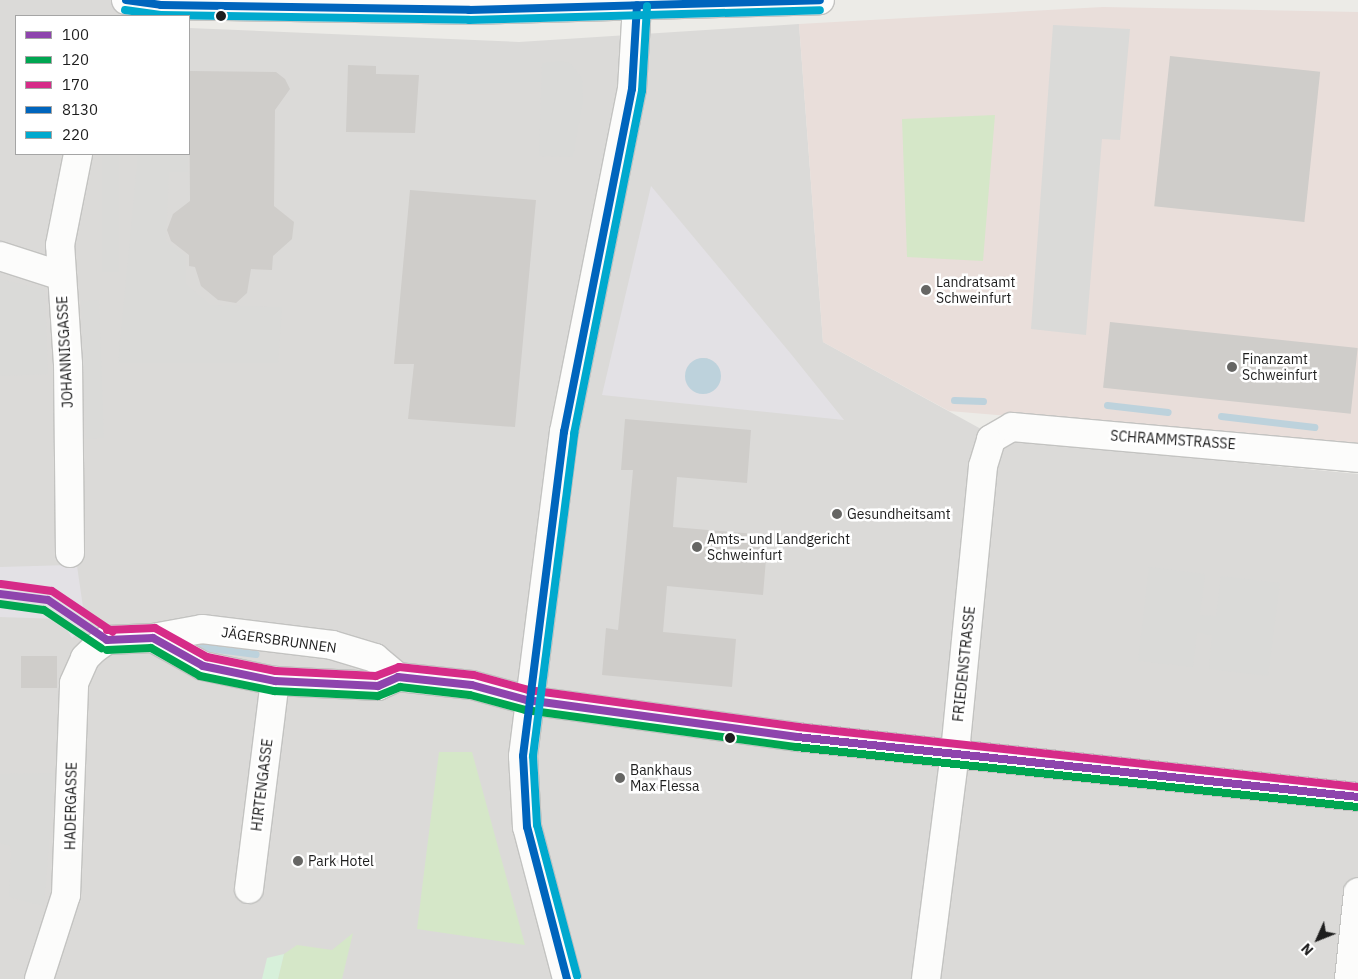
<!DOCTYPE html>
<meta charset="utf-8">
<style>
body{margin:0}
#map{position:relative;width:1358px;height:979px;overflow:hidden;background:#ecebe7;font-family:"IBM Plex Sans",sans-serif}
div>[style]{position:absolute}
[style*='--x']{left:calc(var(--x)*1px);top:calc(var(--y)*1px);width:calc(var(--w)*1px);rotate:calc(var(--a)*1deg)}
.residential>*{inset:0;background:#dbdad8}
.commercial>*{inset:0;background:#e9deda}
.religious>*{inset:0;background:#dadad8;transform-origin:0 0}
.grass>*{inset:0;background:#d5e7c8}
.park>*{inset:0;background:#d7f0da}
.plaza>*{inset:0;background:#e3e1e5}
.water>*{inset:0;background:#bdd2dc}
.round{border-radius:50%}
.stream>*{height:7px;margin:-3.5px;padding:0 3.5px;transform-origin:3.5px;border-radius:3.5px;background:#bdd2dc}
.building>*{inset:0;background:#cfcdca;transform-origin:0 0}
.roads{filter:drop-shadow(1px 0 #c3c3c1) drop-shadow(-1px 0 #c3c3c1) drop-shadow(0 1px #c3c3c1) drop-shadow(0 -1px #c3c3c1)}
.street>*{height:28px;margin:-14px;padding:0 14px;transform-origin:14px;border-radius:14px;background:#fcfcfb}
.bus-1>*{height:8px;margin:-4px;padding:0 4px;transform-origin:4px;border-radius:4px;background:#8e44ad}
.bus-2>*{height:8px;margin:-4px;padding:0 4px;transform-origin:4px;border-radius:4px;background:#00a651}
.bus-3>*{height:8px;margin:-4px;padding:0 4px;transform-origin:4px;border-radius:4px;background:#d62b88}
.bus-4>*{height:8px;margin:-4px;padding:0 4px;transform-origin:4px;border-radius:4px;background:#0065bd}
.bus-5>*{height:8px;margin:-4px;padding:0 4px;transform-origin:4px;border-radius:4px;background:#00a9ce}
.dots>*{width:14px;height:14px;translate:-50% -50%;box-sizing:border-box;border:2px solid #fff;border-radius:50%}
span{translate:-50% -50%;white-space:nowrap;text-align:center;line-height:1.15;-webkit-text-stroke:5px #fff;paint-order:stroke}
.poi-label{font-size:14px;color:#1e1e1e}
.left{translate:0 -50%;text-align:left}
.street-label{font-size:14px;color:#1e1e1e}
.legend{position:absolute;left:15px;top:15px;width:175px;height:140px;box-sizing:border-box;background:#fff;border:1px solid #a5a5a5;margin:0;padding:6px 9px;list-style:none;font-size:15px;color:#1e1e1e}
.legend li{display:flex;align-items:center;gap:10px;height:25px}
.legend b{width:25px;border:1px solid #a5a5a5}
.north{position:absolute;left:1293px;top:914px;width:50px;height:50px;-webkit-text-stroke:4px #fff;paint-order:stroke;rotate:226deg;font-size:14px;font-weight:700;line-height:20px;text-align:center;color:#1e1e1e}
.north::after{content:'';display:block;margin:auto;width:18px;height:22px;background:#1e1e1e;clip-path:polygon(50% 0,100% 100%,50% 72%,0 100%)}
</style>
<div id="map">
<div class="residential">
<i style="clip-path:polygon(0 0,150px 0,149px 16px,16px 16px,16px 154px,189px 154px,189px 28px,519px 42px,799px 24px,823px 342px,1001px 440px,1358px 474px,1358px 979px,0 979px)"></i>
</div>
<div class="commercial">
<i style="clip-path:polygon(1103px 7px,1358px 12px,1358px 445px,949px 411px,823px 342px,799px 24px)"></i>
</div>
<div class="religious">
<i style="clip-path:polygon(1053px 25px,1130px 29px,1120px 140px,1102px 139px,1086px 335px,1031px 329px)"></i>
<i style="clip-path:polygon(560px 61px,570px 63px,582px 78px,583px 101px,573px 157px,539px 156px,542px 63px)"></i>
<i style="left:102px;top:154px;width:17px;height:118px"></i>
<i style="clip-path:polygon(138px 154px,188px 154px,188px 172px,169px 172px,166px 241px,186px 256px,186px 284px,211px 305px,282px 307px,278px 363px,118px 363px)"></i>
<i style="clip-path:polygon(0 279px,45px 290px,48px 374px,0 376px)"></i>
<i style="left:99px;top:300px;width:138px;height:18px;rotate:88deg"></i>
<i style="clip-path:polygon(1149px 567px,1205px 574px,1200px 615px,1216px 616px,1221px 576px,1280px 583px,1268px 676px,1209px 669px,1212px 635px,1197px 633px,1193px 667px,1138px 661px)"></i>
<i style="clip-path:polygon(55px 773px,44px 906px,9px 897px,11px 853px,10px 846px,0 843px,0 774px)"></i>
</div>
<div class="grass">
<i style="clip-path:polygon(995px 115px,983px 261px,907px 257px,902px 119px)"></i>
<i style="clip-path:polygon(439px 752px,472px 752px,525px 945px,417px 929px)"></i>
<i style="clip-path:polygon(353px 933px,342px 979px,278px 979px,284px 954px,297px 945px,332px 950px)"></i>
</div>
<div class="park">
<i style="clip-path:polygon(284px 954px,278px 979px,262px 979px,267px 958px)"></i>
</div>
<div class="plaza">
<i style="clip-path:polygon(evenodd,651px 186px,791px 354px,844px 420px,602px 395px,651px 186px,701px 358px,708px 358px,688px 386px,687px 368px,701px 358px)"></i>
<i style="clip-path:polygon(70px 565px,77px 566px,83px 607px,96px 617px,72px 638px,60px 619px,0 617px,0 567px)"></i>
</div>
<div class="water">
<i class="round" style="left:685px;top:358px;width:36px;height:36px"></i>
</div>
<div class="stream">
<i style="--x:954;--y:400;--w:29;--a:2"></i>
<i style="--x:1107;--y:405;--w:61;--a:6.5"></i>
<i style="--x:1221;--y:416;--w:94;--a:6.7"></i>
<i style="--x:201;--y:647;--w:55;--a:7.3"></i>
</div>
<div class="building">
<i style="left:1170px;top:56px;width:151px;height:151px;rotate:6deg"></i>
<i style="clip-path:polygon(348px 65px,376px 66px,376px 74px,419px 75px,415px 133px,346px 132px)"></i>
<i style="clip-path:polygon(189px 71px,276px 72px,285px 79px,290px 89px,275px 110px,274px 206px,294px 222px,292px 239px,273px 256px,272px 270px,251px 269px,247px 293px,236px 303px,218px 300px,201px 286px,195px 267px,189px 266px,189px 255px,171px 241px,167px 230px,173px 214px,190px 201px)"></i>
<i style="clip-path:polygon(410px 190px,536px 200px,515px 427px,408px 419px,414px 364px,394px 364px)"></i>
<i style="left:1110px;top:322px;width:249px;height:66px;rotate:6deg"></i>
<i style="clip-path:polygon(625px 419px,751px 430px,747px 483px,677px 477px,673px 527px,768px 535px,763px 595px,667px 586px,663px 632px,736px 639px,732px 687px,602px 675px,606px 628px,618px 630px,625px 558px,633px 470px,621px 470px)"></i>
<i style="left:21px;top:656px;width:36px;height:32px"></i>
</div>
<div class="roads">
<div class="street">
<i style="--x:126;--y:0;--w:35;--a:8"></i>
<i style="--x:161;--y:5;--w:308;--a:0.9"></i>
<i style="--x:469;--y:10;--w:351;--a:-1.6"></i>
<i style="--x:0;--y:256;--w:62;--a:17.9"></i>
<i style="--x:70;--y:553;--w:189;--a:-90.6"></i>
<i style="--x:68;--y:364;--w:119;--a:-93.8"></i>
<i style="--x:60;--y:245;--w:93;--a:-78.8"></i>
<i style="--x:153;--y:638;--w:57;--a:29.2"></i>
<i style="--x:203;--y:666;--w:74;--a:11.8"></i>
<i style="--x:275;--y:681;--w:103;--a:2.8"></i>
<i style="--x:378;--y:686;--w:22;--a:-24"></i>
<i style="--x:398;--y:677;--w:74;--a:6.2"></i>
<i style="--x:472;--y:685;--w:57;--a:15.3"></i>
<i style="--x:527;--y:700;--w:273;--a:7.8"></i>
<i style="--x:797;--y:737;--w:564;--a:6.1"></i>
<i style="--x:249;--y:889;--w:210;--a:-82.9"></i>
<i style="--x:39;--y:979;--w:88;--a:-72.2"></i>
<i style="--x:66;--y:895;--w:212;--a:-87.8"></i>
<i style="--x:74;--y:683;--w:27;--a:-66"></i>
<i style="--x:85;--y:658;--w:13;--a:-45"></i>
<i style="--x:94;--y:649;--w:16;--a:-35"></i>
<i style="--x:107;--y:640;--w:46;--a:-2.5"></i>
<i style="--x:153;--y:638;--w:50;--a:-10.4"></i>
<i style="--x:202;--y:629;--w:131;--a:7"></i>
<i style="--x:332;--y:645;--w:45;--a:16.8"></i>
<i style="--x:375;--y:658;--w:30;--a:40"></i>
<i style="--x:567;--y:979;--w:157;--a:-104.7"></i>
<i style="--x:527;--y:827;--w:71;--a:-93.2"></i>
<i style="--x:523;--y:756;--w:327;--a:-82.8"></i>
<i style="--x:564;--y:432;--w:350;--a:-78.8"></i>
<i style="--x:632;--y:89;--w:84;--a:-86.6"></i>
<i style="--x:926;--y:979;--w:229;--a:-82.7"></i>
<i style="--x:955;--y:752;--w:287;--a:-84.4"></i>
<i style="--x:983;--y:466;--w:28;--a:-73"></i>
<i style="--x:991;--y:439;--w:24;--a:-30"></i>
<i style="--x:1012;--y:427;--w:347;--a:5.1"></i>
<i style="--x:1349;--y:979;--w:87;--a:-84.1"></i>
</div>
</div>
<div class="bus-1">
<i style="--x:0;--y:594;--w:48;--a:7.1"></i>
<i style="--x:48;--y:600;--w:71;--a:34.1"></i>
<i style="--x:107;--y:640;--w:46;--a:-2.5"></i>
<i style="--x:153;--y:638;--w:57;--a:29.2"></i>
<i style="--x:203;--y:666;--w:74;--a:11.8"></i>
<i style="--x:275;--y:681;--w:103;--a:2.8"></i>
<i style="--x:378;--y:686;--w:22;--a:-24"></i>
<i style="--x:398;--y:677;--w:74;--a:6.2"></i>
<i style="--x:472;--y:685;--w:57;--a:15.3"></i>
<i style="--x:527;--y:700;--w:273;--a:7.8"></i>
<i style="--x:797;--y:737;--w:564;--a:6.1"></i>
</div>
<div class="bus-2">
<i style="--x:0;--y:604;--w:44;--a:7.8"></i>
<i style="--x:44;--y:610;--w:69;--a:33.7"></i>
<i style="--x:107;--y:650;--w:44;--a:-2.6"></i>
<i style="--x:151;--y:648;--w:56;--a:29.7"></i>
<i style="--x:200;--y:676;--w:76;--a:11.5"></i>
<i style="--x:274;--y:691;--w:104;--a:2.8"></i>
<i style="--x:378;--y:696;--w:24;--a:-22"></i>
<i style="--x:400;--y:687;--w:70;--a:6.5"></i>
<i style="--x:470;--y:695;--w:58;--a:15"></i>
<i style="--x:526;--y:710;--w:273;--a:7.8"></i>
<i style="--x:796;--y:747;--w:564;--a:6.1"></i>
</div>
<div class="bus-3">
<i style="--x:1;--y:584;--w:51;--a:7.8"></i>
<i style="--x:52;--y:591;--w:73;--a:33.9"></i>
<i style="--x:107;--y:630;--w:48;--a:-2.4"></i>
<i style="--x:155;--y:628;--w:60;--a:29.1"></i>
<i style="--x:207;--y:657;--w:70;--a:11.5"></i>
<i style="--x:276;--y:671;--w:100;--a:2.9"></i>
<i style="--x:376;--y:676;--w:25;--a:-21"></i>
<i style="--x:399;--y:667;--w:75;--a:6.1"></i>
<i style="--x:474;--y:675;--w:57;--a:15.3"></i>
<i style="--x:529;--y:690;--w:272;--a:7.8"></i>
<i style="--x:798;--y:727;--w:563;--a:6.12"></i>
</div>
<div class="bus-4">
<i style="--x:126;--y:0;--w:35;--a:8"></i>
<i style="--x:161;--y:5;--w:308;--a:0.9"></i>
<i style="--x:469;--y:10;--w:351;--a:-1.6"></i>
<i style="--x:567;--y:979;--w:157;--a:-104.7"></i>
<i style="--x:527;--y:827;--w:71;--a:-93.2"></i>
<i style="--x:523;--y:756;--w:327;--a:-82.8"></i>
<i style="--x:564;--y:432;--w:350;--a:-78.8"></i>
<i style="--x:632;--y:89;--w:84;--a:-86.6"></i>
</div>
<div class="bus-5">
<i style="--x:125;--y:10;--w:36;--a:8"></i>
<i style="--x:161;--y:15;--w:308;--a:0.9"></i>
<i style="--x:469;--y:20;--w:351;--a:-1.6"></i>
<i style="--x:577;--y:976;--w:156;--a:-104.8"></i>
<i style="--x:537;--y:825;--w:69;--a:-93.3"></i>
<i style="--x:533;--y:756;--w:325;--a:-82.7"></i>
<i style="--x:574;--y:434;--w:350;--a:-78.8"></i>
<i style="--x:642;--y:91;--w:85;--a:-86.6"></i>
</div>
<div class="dots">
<i style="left:221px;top:16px;background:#1e1e1e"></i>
<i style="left:926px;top:290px;background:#666664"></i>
<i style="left:1232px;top:367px;background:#666664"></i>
<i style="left:837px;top:514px;background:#666664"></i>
<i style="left:697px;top:547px;background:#666664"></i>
<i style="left:730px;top:738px;background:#1e1e1e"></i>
<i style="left:620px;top:778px;background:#666664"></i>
<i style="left:298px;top:861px;background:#666664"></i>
</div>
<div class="poi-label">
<span class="left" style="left:936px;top:290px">Landratsamt<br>Schweinfurt</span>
<span class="left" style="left:1242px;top:367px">Finanzamt<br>Schweinfurt</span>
<span class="left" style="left:847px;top:514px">Gesundheitsamt</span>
<span class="left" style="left:707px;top:547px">Amts- und Landgericht<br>Schweinfurt</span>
<span class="left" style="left:630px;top:778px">Bankhaus<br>Max Flessa</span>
<span class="left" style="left:308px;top:861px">Park Hotel</span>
</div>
<div class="street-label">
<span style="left:65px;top:352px;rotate:-93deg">JOHANNISGASSE</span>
<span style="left:1173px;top:440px;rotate:4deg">SCHRAMMSTRASSE</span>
<span style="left:279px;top:640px;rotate:8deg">JÄGERSBRUNNEN</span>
<span style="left:964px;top:664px;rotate:-84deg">FRIEDENSTRASSE</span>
<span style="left:262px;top:785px;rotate:-83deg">HIRTENGASSE</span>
<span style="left:71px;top:806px;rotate:-89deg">HADERGASSE</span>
</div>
<ul class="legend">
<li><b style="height:6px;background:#8e44ad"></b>100</li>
<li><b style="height:6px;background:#00a651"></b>120</li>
<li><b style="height:6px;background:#d62b88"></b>170</li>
<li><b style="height:6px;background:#0065bd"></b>8130</li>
<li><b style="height:6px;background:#00a9ce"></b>220</li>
</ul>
<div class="north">N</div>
</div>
